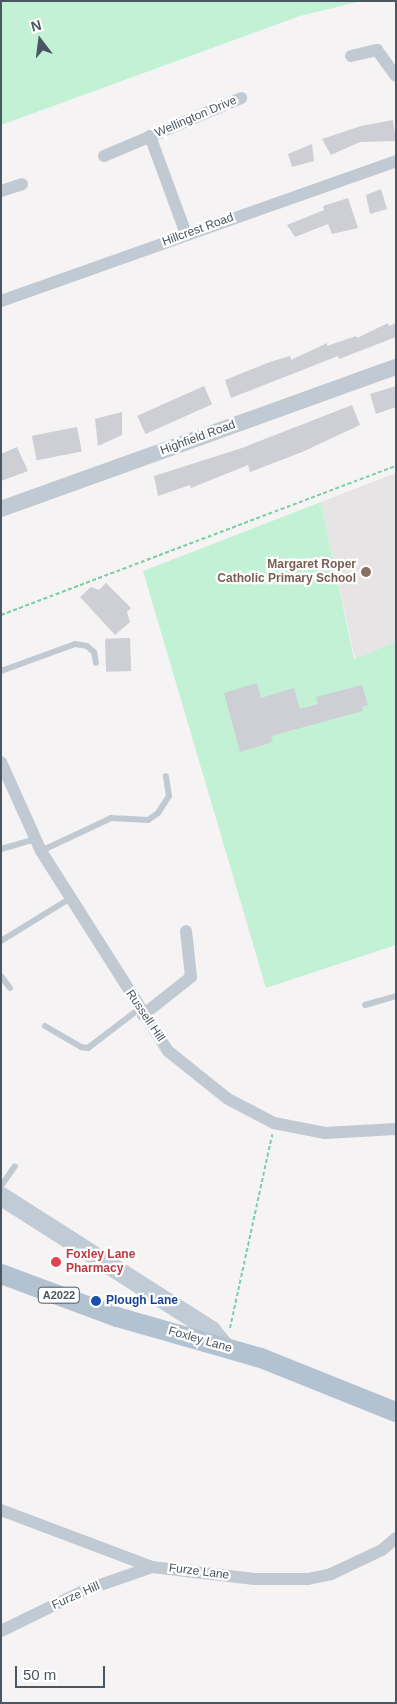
<!DOCTYPE html>
<style>
body{margin:0}
#map{position:relative;width:397px;height:1704px;overflow:hidden;background:#f5f3f3;font-family:Arial,sans-serif}
div>[style]{position:absolute}
[style*='--x']{left:calc(var(--x)*1px);top:calc(var(--y)*1px);width:calc(var(--w)*1px);rotate:calc(var(--a)*1deg)}
.education>*{inset:0;background:#e6e4e5}
.green>*{inset:0;background:#c3f1d5}
.building>*{inset:0;background:#cdcfd5;transform-origin:0 0}
.path>*{height:2px;margin-top:-1px;transform-origin:0;background:repeating-linear-gradient(90deg,#7ad0a6 0 4px,transparent 0 6.5px)}
.service>*{height:6px;margin:-3px;padding:0 3px;transform-origin:3px;border-radius:3px;background:#c1cad2}
.minor>*{height:12px;margin:-6px;padding:0 6px;transform-origin:6px;border-radius:6px;background:#c1cad2}
.tertiary>*{height:16px;margin:-8px;padding:0 8px;transform-origin:8px;border-radius:8px;background:#c1cad2}
.secondary>*{height:19px;margin:-9.5px;padding:0 9.5px;transform-origin:9.5px;border-radius:9.5px;background:#c1cbd6}
.primary>*{height:20px;margin:-10px;padding:0 10px;transform-origin:10px;border-radius:10px;background:#b3c2d1}
.dots>*{width:14px;height:14px;translate:-50% -50%;box-sizing:border-box;border:2px solid #fff;border-radius:50%}
span{translate:-50% -50%;white-space:nowrap;text-align:center;line-height:1.15;-webkit-text-stroke:4.5px #fff;paint-order:stroke}
.shield-label span{padding:1px 4px;background:#fff;border:1px solid;border-radius:4px;-webkit-text-stroke-width:0}
.shield-label{font-size:11px;color:#4a5661;font-weight:700}
.street-label{font-size:12px;color:#4a5661}
.education-label{font-size:12px;color:#785e54;font-weight:700}
.right{translate:-100% -50%;text-align:right}
.health-label{font-size:12px;color:#be3a42;font-weight:700}
.left{translate:0 -50%;text-align:left}
.transit-label{font-size:12px;color:#164399;font-weight:700}
.frame{position:absolute;inset:0;border:2px solid #4a5661;pointer-events:none}
.north{position:absolute;left:15px;top:15px;width:50px;height:50px;-webkit-text-stroke:4px #fff;paint-order:stroke;rotate:345deg;font-size:14px;font-weight:700;line-height:20px;text-align:center;color:#4a5661}
.north::after{content:'';display:block;margin:auto;width:18px;height:22px;background:#4a5661;clip-path:polygon(50% 0,100% 100%,50% 72%,0 100%)}
.scale{position:absolute;left:15px;top:1666px;width:90px;height:22px;box-sizing:border-box;border:2px solid #4a5661;border-top:0;padding-left:6px;font-size:15px;line-height:18px;white-space:nowrap;color:#4a5661;-webkit-text-stroke:4px #fff;paint-order:stroke}
</style>
<div id="map">
<div class="education">
<i style="clip-path:polygon(396px 473px,396px 642px,355px 659px,321px 502px)"></i>
</div>
<div class="green">
<i style="clip-path:polygon(1px 1px,362px 1px,300px 16px,1px 125px)"></i>
<i style="clip-path:polygon(321px 502px,354px 659px,396px 642px,396px 945px,266px 988px,143px 571px)"></i>
</div>
<div class="building">
<i style="clip-path:polygon(393px 120px,396px 141px,360px 142px,331px 155px,322px 139px,361px 126px)"></i>
<i style="clip-path:polygon(312px 144px,314px 161px,292px 167px,288px 154px)"></i>
<i style="clip-path:polygon(381px 189px,387px 209px,370px 214px,366px 195px)"></i>
<i style="clip-path:polygon(348px 198px,358px 228px,332px 234px,328px 224px,295px 237px,287px 225px,324px 210px,323px 206px)"></i>
<i style="clip-path:polygon(388px 323px,389px 326px,396px 323px,396px 337px,339px 359px,338px 356px,231px 398px,225px 380px,270px 362px,290px 356px,291px 360px,327px 343px,327px 346px,356px 336px,357px 338px)"></i>
<i style="left:204px;top:386px;width:20px;height:73px;rotate:66deg"></i>
<i style="clip-path:polygon(396px 386px,396px 407px,376px 414px,370px 394px)"></i>
<i style="clip-path:polygon(352px 405px,360px 425px,302px 452px,250px 472px,248px 465px,191px 488px,190px 485px,158px 496px,154px 476px,242px 448px)"></i>
<i style="clip-path:polygon(122px 412px,122px 435px,98px 446px,95px 419px)"></i>
<i style="left:77px;top:427px;width:25px;height:46px;rotate:79deg"></i>
<i style="clip-path:polygon(17px 447px,28px 471px,1px 481px,1px 454px)"></i>
<i style="clip-path:polygon(106px 583px,131px 608px,127px 612px,130px 622px,115px 635px,80px 597px,91px 587px,99px 590px)"></i>
<i style="left:130px;top:638px;width:33px;height:25px;rotate:88deg"></i>
<i style="clip-path:polygon(257px 683px,261px 698px,294px 688px,300px 709px,318px 704px,316px 697px,362px 685px,368px 705px,362px 707px,363px 711px,271px 736px,273px 742px,240px 752px,224px 693px)"></i>
</div>
<div class="path">
<i style="--x:1;--y:615;--w:422;--a:-20.7"></i>
<i style="--x:230;--y:1328;--w:198;--a:-77.7"></i>
</div>
<div class="service">
<i style="--x:1;--y:671;--w:79;--a:-20"></i>
<i style="--x:75;--y:644;--w:12;--a:9"></i>
<i style="--x:87;--y:646;--w:9;--a:41"></i>
<i style="--x:94;--y:652;--w:11;--a:80"></i>
<i style="--x:1;--y:849;--w:35;--a:-16"></i>
<i style="--x:41;--y:851;--w:77;--a:-25.2"></i>
<i style="--x:111;--y:818;--w:37;--a:3"></i>
<i style="--x:148;--y:820;--w:12;--a:-35"></i>
<i style="--x:158;--y:813;--w:20;--a:-57"></i>
<i style="--x:169;--y:796;--w:20;--a:-99"></i>
<i style="--x:1;--y:941;--w:80;--a:-31.7"></i>
<i style="--x:1;--y:976;--w:15;--a:53"></i>
<i style="--x:365;--y:1005;--w:32;--a:-16"></i>
<i style="--x:45;--y:1026;--w:42;--a:30.3"></i>
<i style="--x:81;--y:1047;--w:7;--a:8"></i>
<i style="--x:88;--y:1048;--w:64;--a:-37.4"></i>
<i style="--x:1;--y:1186;--w:24;--a:-55"></i>
</div>
<div class="minor">
<i style="--x:351;--y:56;--w:27;--a:-13"></i>
<i style="--x:377;--y:50;--w:32;--a:54"></i>
<i style="--x:150;--y:136;--w:104;--a:69.8"></i>
<i style="--x:104;--y:156;--w:149;--a:-22.9"></i>
<i style="--x:1;--y:191;--w:22;--a:-18"></i>
<i style="--x:1;--y:301;--w:419;--a:-19.5"></i>
<i style="--x:1;--y:762;--w:98;--a:65.8"></i>
<i style="--x:41;--y:851;--w:237;--a:57.6"></i>
<i style="--x:168;--y:1051;--w:77;--a:38.7"></i>
<i style="--x:228;--y:1099;--w:52;--a:27.6"></i>
<i style="--x:274;--y:1123;--w:52;--a:11.1"></i>
<i style="--x:325;--y:1133;--w:71;--a:-3.2"></i>
<i style="--x:143;--y:1015;--w:61;--a:-38.4"></i>
<i style="--x:191;--y:977;--w:46;--a:-96.2"></i>
<i style="--x:1;--y:1510;--w:161;--a:20.7"></i>
<i style="--x:152;--y:1567;--w:103;--a:6.7"></i>
<i style="--x:254;--y:1579;--w:54;--a:0"></i>
<i style="--x:308;--y:1579;--w:24;--a:-12"></i>
<i style="--x:331;--y:1574;--w:56;--a:-25.2"></i>
<i style="--x:382;--y:1550;--w:18;--a:-41"></i>
<i style="--x:1;--y:1631;--w:91;--a:-26"></i>
<i style="--x:83;--y:1591;--w:73;--a:-19.2"></i>
</div>
<div class="tertiary">
<i style="--x:1;--y:509;--w:420;--a:-19.8"></i>
</div>
<div class="secondary">
<i style="--x:1;--y:1196;--w:249;--a:32.5"></i>
<i style="--x:211;--y:1330;--w:22;--a:51"></i>
</div>
<div class="primary">
<i style="--x:1;--y:1274;--w:124;--a:20.3"></i>
<i style="--x:117;--y:1317;--w:150;--a:15.9"></i>
<i style="--x:261;--y:1358;--w:145;--a:21.8"></i>
</div>
<div class="dots">
<i style="left:366px;top:572px;background:#8d6e63"></i>
<i style="left:56px;top:1262px;background:#e0444e"></i>
<i style="left:96px;top:1301px;background:#1a4fb4"></i>
</div>
<div class="shield-label">
<span style="left:59px;top:1295px">A2022</span>
</div>
<div class="street-label">
<span style="left:196px;top:117px;rotate:-23deg">Wellington Drive</span>
<span style="left:198px;top:230px;rotate:-20deg">Hillcrest Road</span>
<span style="left:198px;top:438px;rotate:-20deg">Highfield Road</span>
<span style="left:145px;top:1016px;rotate:56deg">Russell Hill</span>
<span style="left:200px;top:1340px;rotate:16deg">Foxley Lane</span>
<span style="left:199px;top:1572px;rotate:7deg">Furze Lane</span>
<span style="left:76px;top:1596px;rotate:-24deg">Furze Hill</span>
</div>
<div class="education-label">
<span class="right" style="left:356px;top:572px">Margaret Roper<br>Catholic Primary School</span>
</div>
<div class="health-label">
<span class="left" style="left:66px;top:1262px">Foxley Lane<br>Pharmacy</span>
</div>
<div class="transit-label">
<span class="left" style="left:106px;top:1301px">Plough Lane</span>
</div>
<div class="frame"></div>
<div class="north">N</div>
<div class="scale">50 m</div>
</div>
